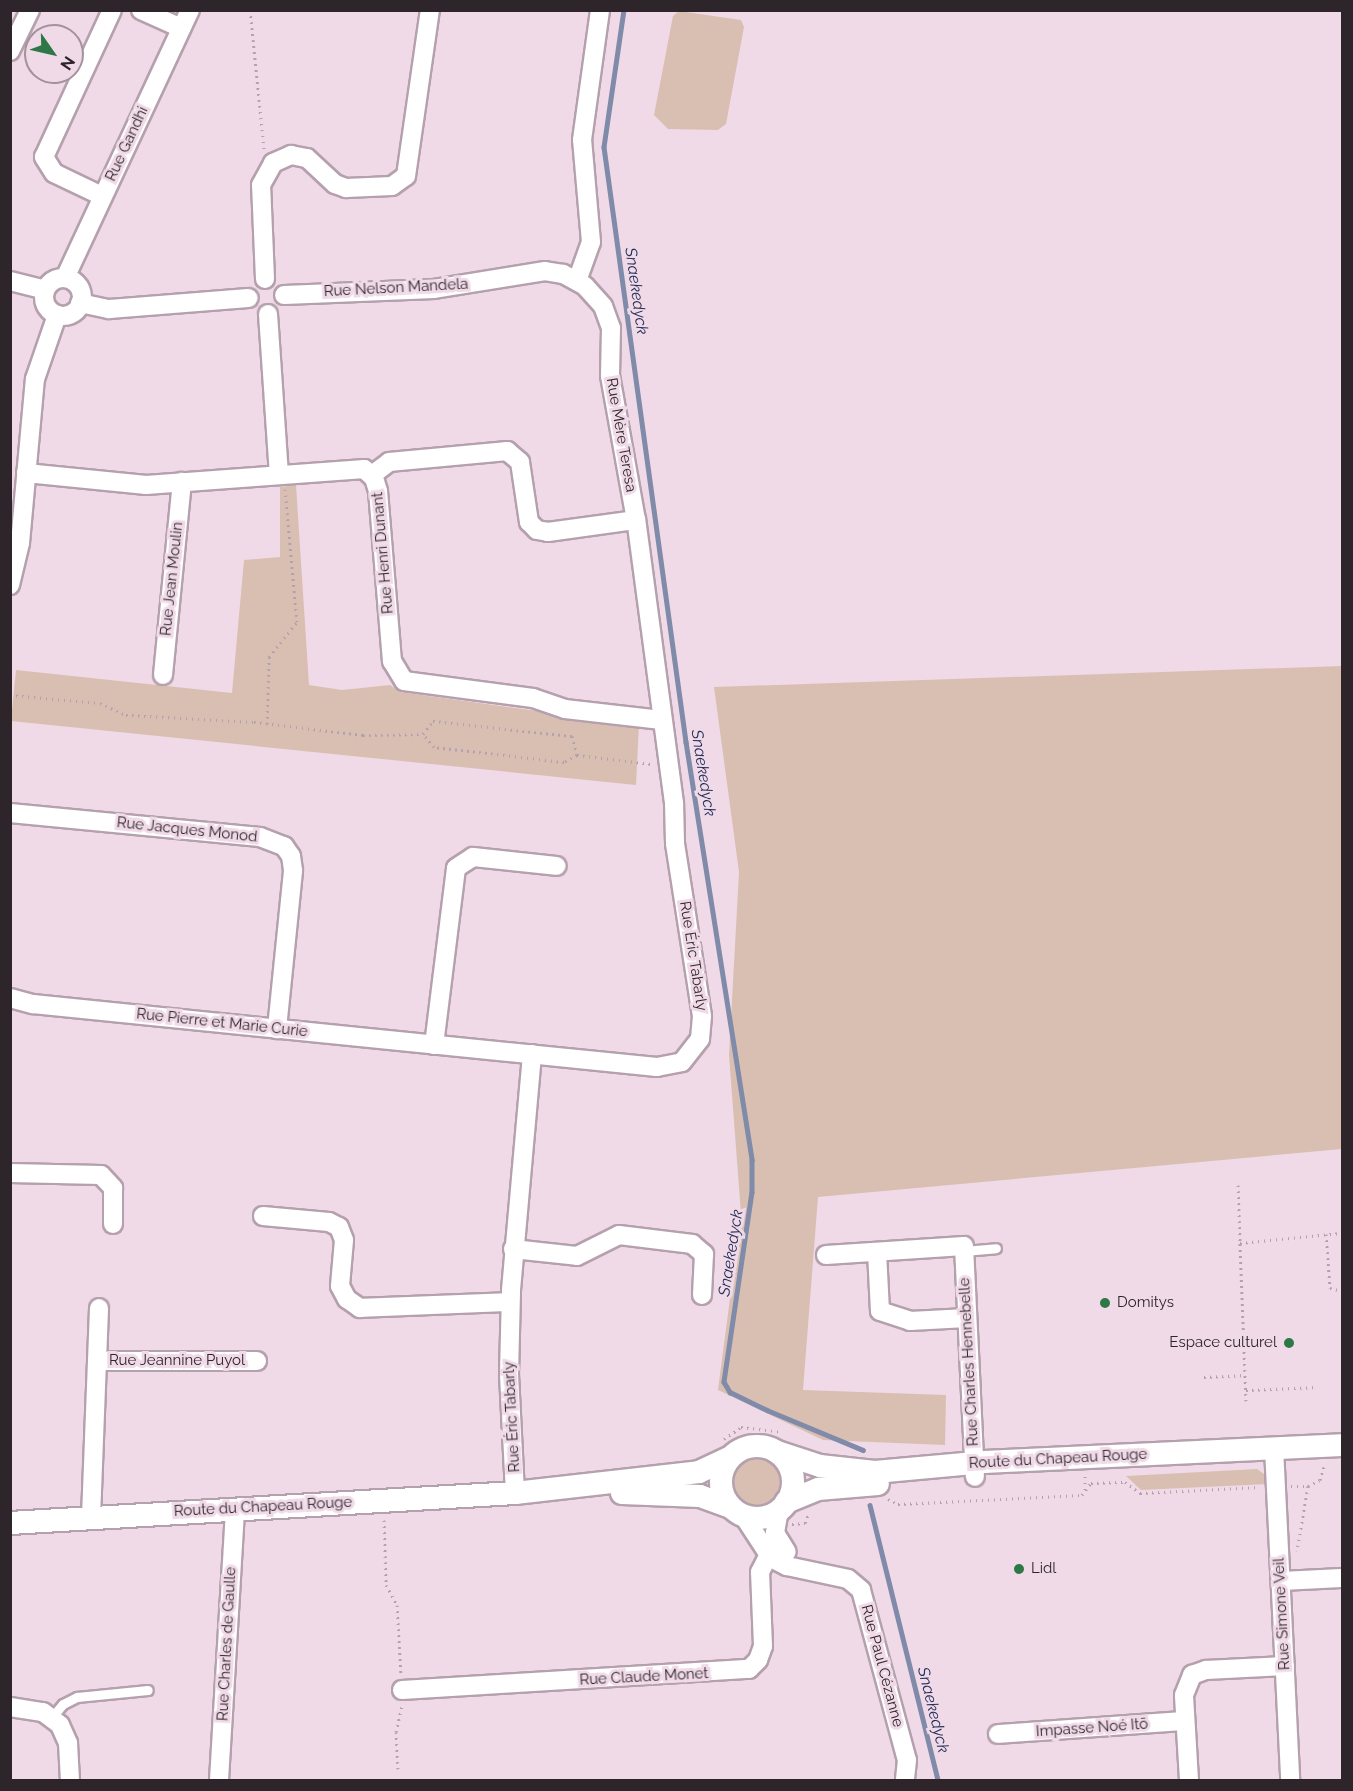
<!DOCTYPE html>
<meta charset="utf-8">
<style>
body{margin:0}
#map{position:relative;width:1353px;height:1791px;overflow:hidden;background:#f0dae8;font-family:Raleway,sans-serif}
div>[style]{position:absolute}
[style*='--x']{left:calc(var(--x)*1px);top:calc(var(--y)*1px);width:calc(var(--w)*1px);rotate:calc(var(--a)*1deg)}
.green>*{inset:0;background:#d9bfb2}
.round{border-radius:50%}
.stream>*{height:4.5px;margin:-2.25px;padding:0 2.25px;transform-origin:2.25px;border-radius:2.25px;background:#808aa9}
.path>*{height:3px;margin-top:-1.5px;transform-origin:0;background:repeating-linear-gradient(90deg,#b3a2ad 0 1.5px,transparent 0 6px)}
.roads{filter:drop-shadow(2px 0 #b5a0ad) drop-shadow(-2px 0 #b5a0ad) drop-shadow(0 2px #b5a0ad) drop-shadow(0 -2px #b5a0ad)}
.service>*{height:9px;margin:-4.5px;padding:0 4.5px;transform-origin:4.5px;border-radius:4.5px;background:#fff}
.minor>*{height:18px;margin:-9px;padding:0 9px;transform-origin:9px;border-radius:9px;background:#fff}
.minor>.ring{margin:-9px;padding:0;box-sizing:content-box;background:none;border:18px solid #fff;border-radius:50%}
.tertiary>*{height:22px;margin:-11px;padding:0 11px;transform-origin:11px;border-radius:11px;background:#fff}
.tertiary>.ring{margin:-11px;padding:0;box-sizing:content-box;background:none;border:22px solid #fff;border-radius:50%}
.dots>*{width:16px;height:16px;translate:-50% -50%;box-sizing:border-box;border:3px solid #f0dae8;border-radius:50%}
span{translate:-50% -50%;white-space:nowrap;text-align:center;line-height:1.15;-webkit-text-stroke:6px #f0dae8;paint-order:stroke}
.street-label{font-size:15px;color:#2d252a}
.poi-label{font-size:15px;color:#2d252a}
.left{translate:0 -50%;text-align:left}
.right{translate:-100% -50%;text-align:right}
.water-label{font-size:16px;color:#232e58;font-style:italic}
.frame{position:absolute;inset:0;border:12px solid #2d252a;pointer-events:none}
.north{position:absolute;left:24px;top:24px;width:60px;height:60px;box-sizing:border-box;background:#f0dae8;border:2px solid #a2929c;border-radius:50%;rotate:124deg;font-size:16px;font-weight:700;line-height:24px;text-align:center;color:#2d252a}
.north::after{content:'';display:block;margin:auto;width:21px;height:27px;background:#2d7846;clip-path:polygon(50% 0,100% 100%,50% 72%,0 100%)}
</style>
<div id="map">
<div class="green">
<i style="clip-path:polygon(679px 11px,741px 20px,744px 27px,726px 124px,718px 130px,668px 129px,654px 115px,673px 16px)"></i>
<i style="clip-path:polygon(296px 485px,309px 685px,342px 690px,390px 685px,400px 692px,639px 725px,636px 785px,11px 721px,16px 670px,232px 693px,244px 560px,280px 557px,280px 487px)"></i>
<i style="clip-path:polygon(1342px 666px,1342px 1149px,818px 1197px,803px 1390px,946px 1395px,945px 1445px,823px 1440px,718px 1390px,741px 1214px,729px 1055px,739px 872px,714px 687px)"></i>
<i class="round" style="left:732px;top:1457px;width:48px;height:48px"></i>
<i style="clip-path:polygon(1257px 1469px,1264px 1474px,1268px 1484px,1141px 1490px,1126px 1476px)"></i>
</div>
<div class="stream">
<i style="--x:624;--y:10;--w:138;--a:98.3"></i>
<i style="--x:604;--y:147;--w:601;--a:82.15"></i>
<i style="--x:686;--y:742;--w:423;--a:81"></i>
<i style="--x:752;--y:1160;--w:32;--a:90"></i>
<i style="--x:752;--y:1192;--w:192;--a:98.4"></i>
<i style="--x:724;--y:1382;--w:12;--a:59"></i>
<i style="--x:730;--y:1392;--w:41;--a:25.9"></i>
<i style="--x:767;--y:1410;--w:104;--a:22.6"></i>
<i style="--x:870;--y:1505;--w:283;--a:76.1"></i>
</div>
<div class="path">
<i style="--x:250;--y:10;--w:140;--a:84.2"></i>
<i style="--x:10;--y:695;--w:90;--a:5.1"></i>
<i style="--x:100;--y:703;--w:29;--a:25"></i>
<i style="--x:126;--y:715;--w:128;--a:3.1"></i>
<i style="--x:254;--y:722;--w:110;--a:6.8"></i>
<i style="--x:363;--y:735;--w:60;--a:-1"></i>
<i style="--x:433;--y:721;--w:140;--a:6.2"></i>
<i style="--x:572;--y:736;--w:20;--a:75"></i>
<i style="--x:577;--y:755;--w:15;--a:152"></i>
<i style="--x:564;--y:762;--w:131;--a:-173.4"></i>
<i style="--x:434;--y:747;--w:17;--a:-130"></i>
<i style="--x:423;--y:734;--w:16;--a:-52"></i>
<i style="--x:267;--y:724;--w:67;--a:-88.3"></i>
<i style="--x:269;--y:657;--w:45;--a:-51.3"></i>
<i style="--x:297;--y:622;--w:133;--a:-95.2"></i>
<i style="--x:577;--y:755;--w:76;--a:6.8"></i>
<i style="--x:1238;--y:1185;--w:58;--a:88"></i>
<i style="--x:1326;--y:1234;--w:54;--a:85.8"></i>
<i style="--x:1330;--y:1288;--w:12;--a:14"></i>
<i style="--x:1204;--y:1377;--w:41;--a:-2.8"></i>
<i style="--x:1246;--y:1390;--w:72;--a:-2.4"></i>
<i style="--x:1246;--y:1401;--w:158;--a:-92.2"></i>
<i style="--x:1240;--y:1243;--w:102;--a:-5.6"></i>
<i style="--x:724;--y:1439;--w:21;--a:-35"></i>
<i style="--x:741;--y:1427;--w:38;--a:7"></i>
<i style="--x:1085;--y:1476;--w:14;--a:90"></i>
<i style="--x:1291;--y:1486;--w:17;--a:0"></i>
<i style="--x:1308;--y:1486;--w:66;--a:99.6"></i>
<i style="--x:1308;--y:1486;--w:13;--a:-27"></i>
<i style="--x:1320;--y:1480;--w:17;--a:-73"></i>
<i style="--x:888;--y:1499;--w:11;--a:27"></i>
<i style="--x:898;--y:1504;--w:184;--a:-2.8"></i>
<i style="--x:1082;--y:1495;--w:15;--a:-53"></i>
<i style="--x:1091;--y:1483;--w:34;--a:-2"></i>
<i style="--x:1125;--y:1482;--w:19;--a:36"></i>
<i style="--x:1140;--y:1493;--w:120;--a:-2.9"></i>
<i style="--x:384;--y:1520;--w:65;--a:88.2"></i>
<i style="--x:386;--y:1585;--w:23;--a:61"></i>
<i style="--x:397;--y:1605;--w:71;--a:86.8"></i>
<i style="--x:792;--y:1524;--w:13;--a:-4"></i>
<i style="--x:805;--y:1523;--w:11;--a:-68"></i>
<i style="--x:398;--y:1769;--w:37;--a:-93"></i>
<i style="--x:396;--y:1732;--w:27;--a:-77"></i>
</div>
<div class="roads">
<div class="service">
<i style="--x:964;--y:1251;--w:32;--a:-5"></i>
<i style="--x:52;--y:1717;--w:17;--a:-50"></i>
<i style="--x:63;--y:1704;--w:16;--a:-27"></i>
<i style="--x:77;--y:1697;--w:71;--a:-5.6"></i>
</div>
<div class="minor">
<i style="--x:141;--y:10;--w:44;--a:24.2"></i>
<i style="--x:10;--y:51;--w:46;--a:-64"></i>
<i style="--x:102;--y:196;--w:53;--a:-154.4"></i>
<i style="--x:54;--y:173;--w:19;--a:-122"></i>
<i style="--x:44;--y:157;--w:162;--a:-65.2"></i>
<i style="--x:65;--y:278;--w:296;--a:-65"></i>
<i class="ring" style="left:44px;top:278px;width:20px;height:20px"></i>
<i style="--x:265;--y:279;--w:94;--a:-92.4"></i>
<i style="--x:261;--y:185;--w:25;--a:-61"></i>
<i style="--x:273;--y:163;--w:20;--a:-24"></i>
<i style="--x:291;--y:155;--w:16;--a:11"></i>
<i style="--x:307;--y:158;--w:38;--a:43"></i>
<i style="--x:335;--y:184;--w:12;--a:20"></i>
<i style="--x:346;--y:188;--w:46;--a:-2.5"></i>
<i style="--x:392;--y:186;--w:17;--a:-36"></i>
<i style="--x:406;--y:176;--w:168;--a:-81.8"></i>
<i style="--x:10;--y:281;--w:36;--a:14"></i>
<i style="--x:577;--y:281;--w:41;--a:-70.3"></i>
<i style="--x:591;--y:242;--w:102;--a:-95"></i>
<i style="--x:582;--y:140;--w:131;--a:-82.1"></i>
<i style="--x:80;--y:303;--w:30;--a:12"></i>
<i style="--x:109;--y:309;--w:140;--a:-4.5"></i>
<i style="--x:268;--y:314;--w:160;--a:86.1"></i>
<i style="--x:26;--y:473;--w:121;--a:5.7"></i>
<i style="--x:146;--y:485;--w:219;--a:-4.2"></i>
<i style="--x:364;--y:469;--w:13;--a:42"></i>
<i style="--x:374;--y:478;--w:14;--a:73"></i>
<i style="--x:378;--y:491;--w:171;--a:85.3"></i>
<i style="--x:392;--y:661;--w:23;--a:59"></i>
<i style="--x:404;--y:681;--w:130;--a:7.5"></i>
<i style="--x:533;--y:698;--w:34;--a:19"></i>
<i style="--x:565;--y:709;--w:97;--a:6.5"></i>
<i style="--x:372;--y:475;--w:21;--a:-37"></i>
<i style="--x:389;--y:462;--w:119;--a:-5.3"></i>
<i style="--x:507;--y:451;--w:17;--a:40"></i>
<i style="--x:520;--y:462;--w:61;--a:81.5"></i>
<i style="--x:529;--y:522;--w:11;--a:45"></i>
<i style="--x:537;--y:530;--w:11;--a:10"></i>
<i style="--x:548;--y:532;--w:89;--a:-7.8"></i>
<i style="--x:10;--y:585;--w:43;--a:-76.6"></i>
<i style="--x:20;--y:543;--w:165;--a:-84.8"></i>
<i style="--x:35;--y:379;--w:68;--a:-71"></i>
<i style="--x:163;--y:675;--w:194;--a:-84.4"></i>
<i style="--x:10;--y:813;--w:251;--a:5.5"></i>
<i style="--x:260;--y:837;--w:26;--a:21"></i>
<i style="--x:284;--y:846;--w:12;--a:55"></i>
<i style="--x:291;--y:856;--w:15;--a:82"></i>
<i style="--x:293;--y:871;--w:159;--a:95.8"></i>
<i style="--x:10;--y:998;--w:24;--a:15"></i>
<i style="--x:33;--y:1004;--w:627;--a:5.77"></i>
<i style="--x:657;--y:1067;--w:25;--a:-11"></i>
<i style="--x:682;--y:1062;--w:29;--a:-52"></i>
<i style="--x:700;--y:1039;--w:23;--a:-85"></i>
<i style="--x:702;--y:1016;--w:175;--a:-98.9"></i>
<i style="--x:675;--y:843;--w:40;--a:-91.4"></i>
<i style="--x:674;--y:803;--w:286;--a:-97.6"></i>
<i style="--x:636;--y:520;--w:146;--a:-100.2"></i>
<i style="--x:610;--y:376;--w:48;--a:-88.8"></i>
<i style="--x:611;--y:328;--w:23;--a:-110"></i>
<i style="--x:603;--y:306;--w:27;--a:-132"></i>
<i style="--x:585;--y:286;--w:25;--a:-151"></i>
<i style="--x:563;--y:274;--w:18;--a:-171"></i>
<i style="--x:545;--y:271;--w:112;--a:170.8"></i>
<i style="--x:434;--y:289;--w:150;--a:177.7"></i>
<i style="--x:434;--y:1045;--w:178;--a:-82.9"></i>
<i style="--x:456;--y:868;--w:20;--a:-33"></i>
<i style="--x:473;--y:857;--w:84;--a:6.1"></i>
<i style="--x:10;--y:1173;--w:91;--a:1.3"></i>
<i style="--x:101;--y:1175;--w:18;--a:47"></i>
<i style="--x:113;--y:1188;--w:36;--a:90"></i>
<i style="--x:263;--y:1216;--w:66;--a:5.2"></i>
<i style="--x:329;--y:1222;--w:11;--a:27"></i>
<i style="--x:339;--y:1227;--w:14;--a:69"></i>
<i style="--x:344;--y:1240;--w:46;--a:95"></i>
<i style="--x:340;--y:1286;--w:15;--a:62"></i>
<i style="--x:347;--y:1299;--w:16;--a:35"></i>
<i style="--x:360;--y:1308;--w:150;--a:-2.3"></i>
<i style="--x:513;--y:1249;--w:64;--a:6.2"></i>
<i style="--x:577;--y:1256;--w:47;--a:-26.6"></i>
<i style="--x:619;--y:1235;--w:74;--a:7"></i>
<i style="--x:692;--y:1244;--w:16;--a:40"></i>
<i style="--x:704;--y:1254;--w:41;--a:92.8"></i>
<i style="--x:877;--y:1252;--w:59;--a:87.1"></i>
<i style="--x:880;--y:1311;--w:32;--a:18"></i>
<i style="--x:910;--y:1321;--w:57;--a:-3"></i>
<i style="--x:826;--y:1255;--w:138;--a:-3.7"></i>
<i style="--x:964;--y:1246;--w:231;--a:87.3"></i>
<i style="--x:97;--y:1361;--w:160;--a:0"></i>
<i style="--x:1274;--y:1448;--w:332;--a:87.2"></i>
<i style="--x:515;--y:1493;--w:119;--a:-92.9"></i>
<i style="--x:509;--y:1374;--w:84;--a:-88.6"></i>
<i style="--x:511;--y:1290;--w:237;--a:-84.9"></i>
<i style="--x:779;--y:1510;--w:23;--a:100"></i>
<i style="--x:775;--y:1533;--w:22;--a:58"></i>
<i style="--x:743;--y:1515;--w:51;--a:56.9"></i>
<i style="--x:771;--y:1558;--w:18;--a:27"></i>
<i style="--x:787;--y:1566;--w:62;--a:12"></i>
<i style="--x:848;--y:1579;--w:17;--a:40"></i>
<i style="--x:861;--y:1590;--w:176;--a:74.9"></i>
<i style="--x:907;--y:1760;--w:20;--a:96"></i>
<i style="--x:91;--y:1517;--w:209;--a:-87.8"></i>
<i style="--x:1281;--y:1581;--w:61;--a:-2.8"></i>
<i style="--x:402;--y:1690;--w:348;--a:-3.5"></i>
<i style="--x:749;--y:1669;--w:13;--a:-45"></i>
<i style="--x:758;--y:1660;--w:15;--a:-70"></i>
<i style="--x:763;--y:1646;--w:74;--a:-92.3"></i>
<i style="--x:760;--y:1572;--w:18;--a:-63"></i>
<i style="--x:768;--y:1556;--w:17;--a:-40"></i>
<i style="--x:10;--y:1707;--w:33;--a:9"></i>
<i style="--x:43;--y:1712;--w:21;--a:37"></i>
<i style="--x:60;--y:1725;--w:20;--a:66"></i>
<i style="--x:68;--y:1743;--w:37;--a:87"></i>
<i style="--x:998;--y:1734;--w:187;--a:-4"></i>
<i style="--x:219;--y:1780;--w:272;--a:-86.6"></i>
<i style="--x:1189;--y:1780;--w:85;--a:-93.4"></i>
<i style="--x:1184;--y:1695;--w:22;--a:-68"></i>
<i style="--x:1192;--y:1675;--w:15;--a:-20"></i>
<i style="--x:1206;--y:1670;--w:79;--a:-2.9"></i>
</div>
<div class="tertiary">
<i class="ring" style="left:721px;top:1446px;width:50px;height:50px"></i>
<i style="--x:777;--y:1452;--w:45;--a:18"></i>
<i style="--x:820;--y:1466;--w:55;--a:6.2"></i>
<i style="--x:875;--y:1472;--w:109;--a:-5.2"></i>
<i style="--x:984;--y:1462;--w:358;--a:-2.7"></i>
<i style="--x:622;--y:1493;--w:78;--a:2.2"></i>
<i style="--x:700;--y:1496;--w:33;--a:20"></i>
<i style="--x:786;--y:1502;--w:35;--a:-22"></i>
<i style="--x:818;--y:1489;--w:60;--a:-4.8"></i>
<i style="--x:10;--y:1523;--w:506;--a:-3.4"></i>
<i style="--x:515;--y:1493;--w:185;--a:-6.5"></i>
<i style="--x:699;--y:1472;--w:33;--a:-25"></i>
</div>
</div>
<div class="dots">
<i style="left:1105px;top:1303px;background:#2d7846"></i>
<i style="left:1289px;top:1343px;background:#2d7846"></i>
<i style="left:1019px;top:1569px;background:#2d7846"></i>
</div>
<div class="street-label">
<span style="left:127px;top:144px;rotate:-65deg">Rue Gandhi</span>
<span style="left:396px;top:288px;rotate:-3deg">Rue Nelson Mandela</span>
<span style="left:621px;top:435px;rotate:80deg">Rue Mère Teresa</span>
<span style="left:383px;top:553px;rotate:-95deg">Rue Henri Dunant</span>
<span style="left:172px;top:579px;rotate:-84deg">Rue Jean Moulin</span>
<span style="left:187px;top:830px;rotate:6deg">Rue Jacques Monod</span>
<span style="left:693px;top:956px;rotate:81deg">Rue Éric Tabarly</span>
<span style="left:222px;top:1023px;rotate:6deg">Rue Pierre et Marie Curie</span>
<span style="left:177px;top:1361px">Rue Jeannine Puyol</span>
<span style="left:969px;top:1362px;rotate:-93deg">Rue Charles Hennebelle</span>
<span style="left:512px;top:1417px;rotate:-93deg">Rue Éric Tabarly</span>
<span style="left:1058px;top:1459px;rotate:-3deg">Route du Chapeau Rouge</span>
<span style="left:263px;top:1507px;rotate:-3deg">Route du Chapeau Rouge</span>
<span style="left:1282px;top:1614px;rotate:-93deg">Rue Simone Veil</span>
<span style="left:227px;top:1644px;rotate:-87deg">Rue Charles de Gaulle</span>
<span style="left:882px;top:1666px;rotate:75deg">Rue Paul Cézanne</span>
<span style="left:644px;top:1677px;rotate:-3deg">Rue Claude Monet</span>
<span style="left:1092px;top:1728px;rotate:-4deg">Impasse Noé Itō</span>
</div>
<div class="poi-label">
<span class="left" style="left:1117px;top:1303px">Domitys</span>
<span class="right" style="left:1277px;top:1343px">Espace culturel</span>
<span class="left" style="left:1031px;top:1569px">Lidl</span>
</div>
<div class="water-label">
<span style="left:636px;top:291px;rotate:82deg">Snaekedyck</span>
<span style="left:703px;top:773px;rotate:81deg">Snaekedyck</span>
<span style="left:731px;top:1253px;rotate:-81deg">Snaekedyck</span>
<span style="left:933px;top:1710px;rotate:76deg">Snaekedyck</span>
</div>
<div class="frame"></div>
<div class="north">N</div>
</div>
